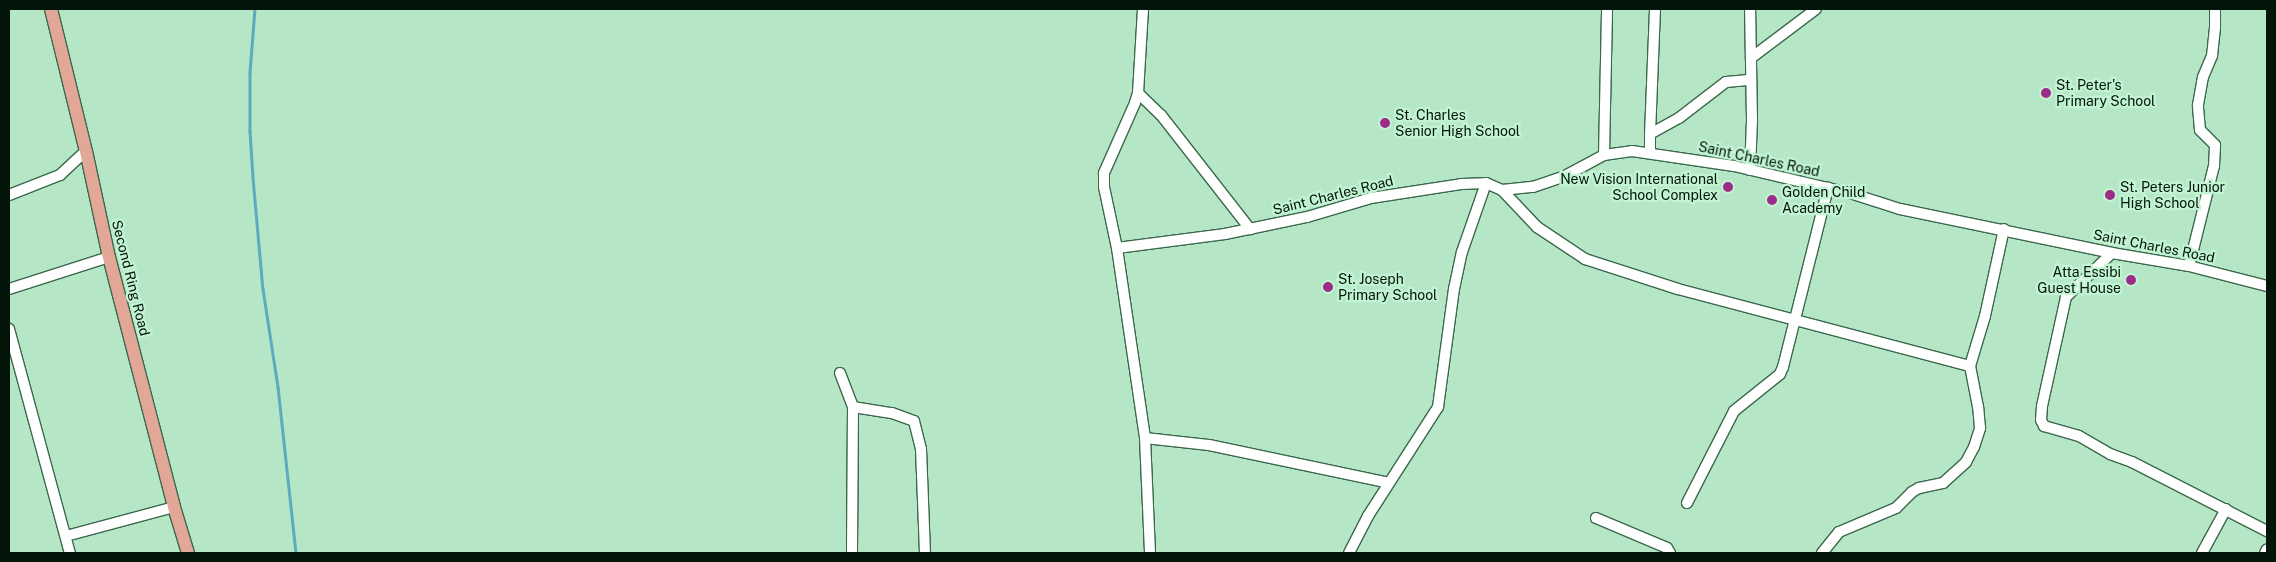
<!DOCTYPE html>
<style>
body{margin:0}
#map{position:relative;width:2276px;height:562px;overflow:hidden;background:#b5e7c6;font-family:"Public Sans",sans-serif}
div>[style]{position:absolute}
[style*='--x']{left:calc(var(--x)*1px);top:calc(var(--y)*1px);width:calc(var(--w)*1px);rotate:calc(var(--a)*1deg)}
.stream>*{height:2.5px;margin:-1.25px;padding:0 1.25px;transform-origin:1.25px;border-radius:1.25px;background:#5dabbf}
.roads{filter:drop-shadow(1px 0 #3a684c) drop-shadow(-1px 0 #3a684c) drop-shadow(0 1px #3a684c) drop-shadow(0 -1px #3a684c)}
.minor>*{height:10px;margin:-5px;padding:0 5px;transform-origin:5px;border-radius:5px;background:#fff}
.major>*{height:12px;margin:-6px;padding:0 6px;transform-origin:6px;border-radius:6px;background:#e2a797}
.dots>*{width:14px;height:14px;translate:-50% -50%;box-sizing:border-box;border:2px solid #c2f4d3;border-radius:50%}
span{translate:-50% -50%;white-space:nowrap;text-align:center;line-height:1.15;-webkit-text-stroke:4.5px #c2f4d3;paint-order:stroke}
.poi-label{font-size:14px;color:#031409}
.left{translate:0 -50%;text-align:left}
.right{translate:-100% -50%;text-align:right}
.street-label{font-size:14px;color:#031409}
.frame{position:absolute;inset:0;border:10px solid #031409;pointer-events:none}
</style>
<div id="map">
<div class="stream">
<i style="--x:255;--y:9;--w:63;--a:94.5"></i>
<i style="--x:250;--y:72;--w:59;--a:90"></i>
<i style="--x:250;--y:131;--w:47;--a:86.3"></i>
<i style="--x:253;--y:178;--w:111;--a:84.9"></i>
<i style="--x:263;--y:289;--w:99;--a:81.3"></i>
<i style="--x:278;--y:387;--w:167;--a:83.8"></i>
</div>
<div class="roads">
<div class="minor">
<i style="--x:1143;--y:9;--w:84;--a:93.4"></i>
<i style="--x:1138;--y:93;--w:10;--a:107"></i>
<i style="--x:1135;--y:103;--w:77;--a:113.9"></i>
<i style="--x:1104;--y:173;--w:14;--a:90"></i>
<i style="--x:1104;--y:187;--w:62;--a:78"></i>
<i style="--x:1117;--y:248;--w:192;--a:81.6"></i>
<i style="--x:1145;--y:438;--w:115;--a:87.5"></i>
<i style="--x:1751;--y:58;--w:81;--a:-37"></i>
<i style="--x:1138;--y:93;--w:32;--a:44"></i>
<i style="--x:1161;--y:115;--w:145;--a:52"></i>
<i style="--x:1650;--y:134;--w:125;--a:-87.7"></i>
<i style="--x:1650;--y:152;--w:18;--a:-90"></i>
<i style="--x:1650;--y:134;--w:33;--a:-29"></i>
<i style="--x:1679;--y:118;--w:59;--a:-37.5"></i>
<i style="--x:1726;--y:82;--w:25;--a:-5"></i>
<i style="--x:1604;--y:155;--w:146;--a:-88.8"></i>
<i style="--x:1750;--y:170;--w:50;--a:-87.7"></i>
<i style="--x:1752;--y:120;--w:111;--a:-91"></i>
<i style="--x:1502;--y:190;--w:51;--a:46.6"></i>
<i style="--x:1537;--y:227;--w:58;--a:33.7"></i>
<i style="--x:1585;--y:259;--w:98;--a:17.9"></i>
<i style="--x:1678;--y:289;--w:302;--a:14.8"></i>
<i style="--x:9;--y:195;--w:55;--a:-21.4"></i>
<i style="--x:60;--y:175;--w:35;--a:-43"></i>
<i style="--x:1117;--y:248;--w:109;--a:-7.4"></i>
<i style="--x:1225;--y:234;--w:84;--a:-11.7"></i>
<i style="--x:1307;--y:217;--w:67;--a:-16.5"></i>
<i style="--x:1371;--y:198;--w:91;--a:-8.8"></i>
<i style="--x:1461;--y:184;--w:25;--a:-2"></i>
<i style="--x:1486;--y:183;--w:17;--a:24"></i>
<i style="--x:1502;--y:190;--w:31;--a:-6"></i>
<i style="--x:1533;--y:187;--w:34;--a:-19"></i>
<i style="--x:1565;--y:176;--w:44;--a:-28.3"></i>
<i style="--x:1604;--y:155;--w:28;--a:-8"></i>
<i style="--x:1632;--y:151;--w:103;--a:8.4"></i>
<i style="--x:1734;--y:166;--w:122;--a:13.2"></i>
<i style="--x:1853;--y:194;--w:49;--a:17.7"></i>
<i style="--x:1900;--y:209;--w:217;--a:11.7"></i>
<i style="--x:2112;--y:253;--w:78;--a:9.6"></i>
<i style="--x:2189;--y:266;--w:81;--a:14.4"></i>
<i style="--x:2112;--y:253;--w:64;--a:136.3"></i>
<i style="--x:2066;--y:297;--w:112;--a:102.4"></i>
<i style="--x:2042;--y:406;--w:14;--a:94"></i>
<i style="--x:2041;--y:420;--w:7;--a:63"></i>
<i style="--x:2044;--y:426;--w:36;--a:16"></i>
<i style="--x:2079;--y:436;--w:36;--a:30"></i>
<i style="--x:2110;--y:454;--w:23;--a:20"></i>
<i style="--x:2132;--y:462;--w:152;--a:27.1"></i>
<i style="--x:2189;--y:266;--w:103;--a:-76"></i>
<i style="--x:2214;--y:166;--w:21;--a:-87"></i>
<i style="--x:2215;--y:145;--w:21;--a:-135"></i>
<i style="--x:2200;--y:130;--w:25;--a:-95"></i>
<i style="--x:2198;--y:105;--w:28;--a:-80"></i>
<i style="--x:2203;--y:77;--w:23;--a:-67"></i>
<i style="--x:2212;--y:56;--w:28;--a:-84"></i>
<i style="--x:2215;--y:28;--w:19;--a:-90"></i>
<i style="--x:9;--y:289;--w:105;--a:-17.7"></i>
<i style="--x:9;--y:329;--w:232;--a:74.8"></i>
<i style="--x:840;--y:373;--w:36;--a:69"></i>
<i style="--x:853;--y:407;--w:146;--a:90.4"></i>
<i style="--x:853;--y:407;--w:39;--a:9"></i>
<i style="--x:892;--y:413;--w:23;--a:20"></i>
<i style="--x:914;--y:421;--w:29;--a:76"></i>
<i style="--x:921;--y:449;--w:104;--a:87.8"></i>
<i style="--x:1145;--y:438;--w:64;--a:6.2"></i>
<i style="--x:1209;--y:445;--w:184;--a:11.9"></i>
<i style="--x:1687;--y:503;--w:103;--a:-62.9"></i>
<i style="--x:1734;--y:411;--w:59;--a:-38.8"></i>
<i style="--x:1780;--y:374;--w:8;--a:-67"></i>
<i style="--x:1783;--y:367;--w:185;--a:-75.9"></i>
<i style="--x:1596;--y:518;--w:77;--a:22.9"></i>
<i style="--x:1667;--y:548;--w:6;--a:59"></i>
<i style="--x:66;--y:536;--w:112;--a:-15"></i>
<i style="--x:1349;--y:553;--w:42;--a:-62.8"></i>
<i style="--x:1368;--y:516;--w:130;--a:-57.3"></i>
<i style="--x:1438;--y:407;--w:119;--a:-82.3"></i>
<i style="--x:1454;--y:289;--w:38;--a:-78"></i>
<i style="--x:1462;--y:252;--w:73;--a:-70.8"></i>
<i style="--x:1822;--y:553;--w:27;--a:-51"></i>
<i style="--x:1839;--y:532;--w:62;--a:-22.8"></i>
<i style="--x:1896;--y:508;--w:23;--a:-45"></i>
<i style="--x:1912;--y:492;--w:8;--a:-30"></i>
<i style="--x:1919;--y:488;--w:25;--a:-12"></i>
<i style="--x:1943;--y:483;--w:31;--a:-42"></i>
<i style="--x:1966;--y:462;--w:17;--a:-62"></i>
<i style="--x:1974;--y:447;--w:20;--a:-72"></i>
<i style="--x:1980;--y:428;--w:21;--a:-95"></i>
<i style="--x:1978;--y:407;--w:42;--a:-101"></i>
<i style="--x:1970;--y:366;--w:52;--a:-73.3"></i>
<i style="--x:1985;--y:316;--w:89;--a:-77.7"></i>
<i style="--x:2202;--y:553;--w:50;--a:-61.4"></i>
<i style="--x:2265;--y:553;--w:4;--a:-63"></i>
</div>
<div class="major">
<i style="--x:51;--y:9;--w:146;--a:76.2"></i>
<i style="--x:86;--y:151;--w:108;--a:77.8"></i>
<i style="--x:109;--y:257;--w:258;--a:75.4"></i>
<i style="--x:174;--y:507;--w:48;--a:73.1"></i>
</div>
</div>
<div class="dots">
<i style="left:2046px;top:93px;background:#9d2c89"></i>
<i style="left:1385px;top:123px;background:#9d2c89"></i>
<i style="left:1728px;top:187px;background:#9d2c89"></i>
<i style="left:2110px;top:195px;background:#9d2c89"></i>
<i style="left:1772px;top:200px;background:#9d2c89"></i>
<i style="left:2131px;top:280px;background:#9d2c89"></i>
<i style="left:1328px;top:287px;background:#9d2c89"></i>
</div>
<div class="poi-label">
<span class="left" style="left:2056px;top:93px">St. Peter's<br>Primary School</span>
<span class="left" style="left:1395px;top:123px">St. Charles<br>Senior High School</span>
<span class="right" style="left:1718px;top:187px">New Vision International<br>School Complex</span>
<span class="left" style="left:2120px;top:195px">St. Peters Junior<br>High School</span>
<span class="left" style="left:1782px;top:200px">Golden Child<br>Academy</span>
<span class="right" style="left:2121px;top:280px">Atta Essibi<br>Guest House</span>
<span class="left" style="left:1338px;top:287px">St. Joseph<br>Primary School</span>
</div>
<div class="street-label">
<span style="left:1759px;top:159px;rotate:12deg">Saint Charles Road</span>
<span style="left:1333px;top:195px;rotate:-14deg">Saint Charles Road</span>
<span style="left:2154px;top:246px;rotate:11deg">Saint Charles Road</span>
<span style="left:131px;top:278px;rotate:76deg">Second Ring Road</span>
</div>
<div class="frame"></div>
</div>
